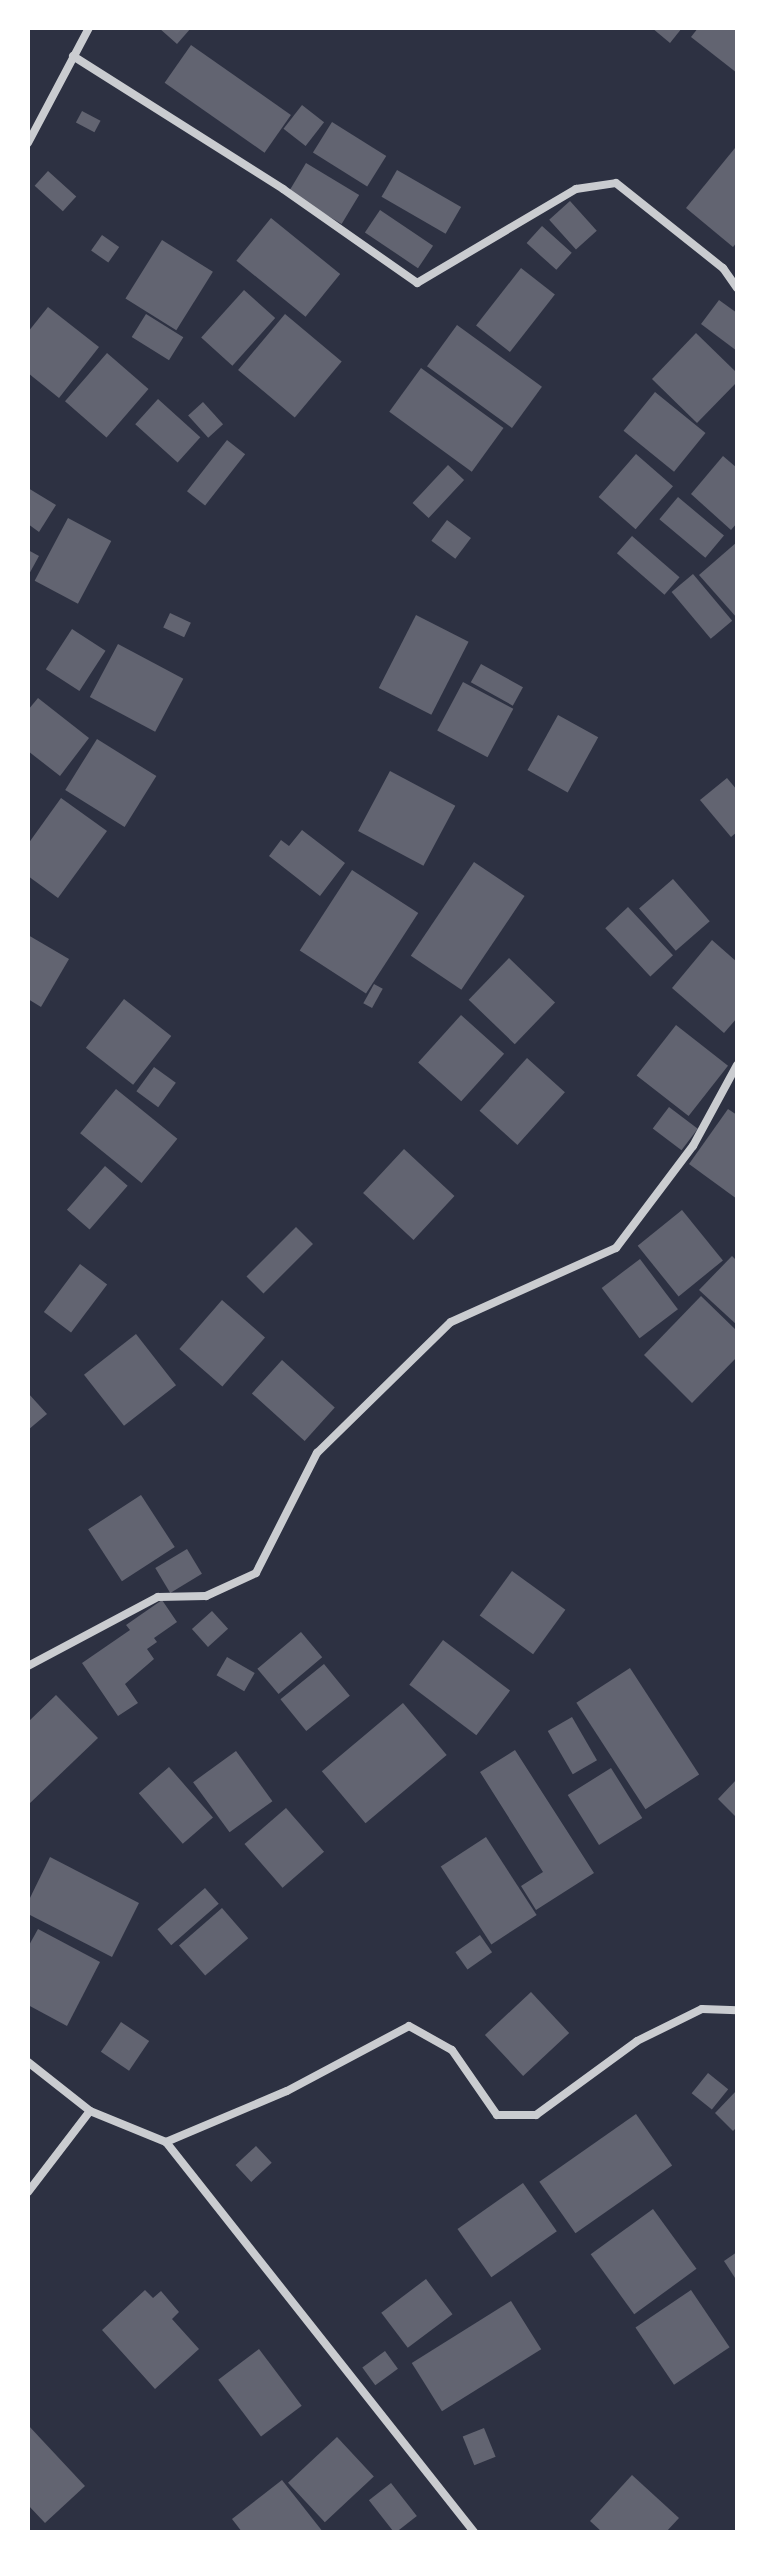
<!DOCTYPE html>
<style>
body{margin:0}
#map{position:relative;width:765px;height:2560px;overflow:hidden;background:#2d3142;font-family:Cabin,sans-serif}
div>[style]{position:absolute}
[style*='--x']{left:calc(var(--x)*1px);top:calc(var(--y)*1px);width:calc(var(--w)*1px);rotate:calc(var(--a)*1deg)}
.building>*{inset:0;background:#626471;transform-origin:0 0}
.minor>*{height:8px;margin:-4px;padding:0 4px;transform-origin:4px;border-radius:4px;background:#caccd0}
span{translate:-50% -50%;white-space:nowrap;text-align:center;line-height:1.15;-webkit-text-stroke:8px #fff;paint-order:stroke}
.frame{position:absolute;inset:0;border:30px solid #fff;pointer-events:none}
</style>
<div id="map">
<div class="building">
<i style="clip-path:polygon(159px 28px,191px 28px,177px 44px)"></i>
<i style="clip-path:polygon(652px 28px,682px 28px,670px 43px)"></i>
<i style="clip-path:polygon(698px 28px,737px 28px,737px 73px,691px 37px)"></i>
<i style="left:191px;top:45px;width:122px;height:46px;rotate:35deg"></i>
<i style="left:302px;top:105px;width:28px;height:30px;rotate:38deg"></i>
<i style="left:82px;top:111px;width:21px;height:13px;rotate:28deg"></i>
<i style="left:332px;top:122px;width:64px;height:36px;rotate:32deg"></i>
<i style="clip-path:polygon(735px 148px,737px 242px,733px 247px,686px 208px)"></i>
<i style="left:306px;top:163px;width:62px;height:34px;rotate:31deg"></i>
<i style="left:397px;top:170px;width:74px;height:31px;rotate:30deg"></i>
<i style="left:48px;top:171px;width:38px;height:20px;rotate:42deg"></i>
<i style="left:570px;top:201px;width:40px;height:28px;rotate:48deg"></i>
<i style="left:380px;top:210px;width:64px;height:27px;rotate:34deg"></i>
<i style="left:271px;top:218px;width:89px;height:55px;rotate:39deg"></i>
<i style="left:542px;top:226px;width:40px;height:23px;rotate:42deg"></i>
<i style="left:102px;top:235px;width:21px;height:19px;rotate:35deg"></i>
<i style="left:162px;top:240px;width:60px;height:69px;rotate:32deg"></i>
<i style="left:521px;top:268px;width:43px;height:73px;rotate:38deg"></i>
<i style="left:244px;top:290px;width:42px;height:64px;rotate:42deg"></i>
<i style="clip-path:polygon(719px 300px,737px 313px,737px 351px,701px 324px)"></i>
<i style="clip-path:polygon(48px 307px,99px 347px,59px 398px,28px 373px,28px 332px)"></i>
<i style="left:146px;top:314px;width:44px;height:27px;rotate:32deg"></i>
<i style="left:285px;top:314px;width:74px;height:73px;rotate:40deg"></i>
<i style="left:457px;top:325px;width:105px;height:51px;rotate:36deg"></i>
<i style="clip-path:polygon(696px 333px,737px 373px,737px 382px,697px 423px,652px 379px)"></i>
<i style="left:107px;top:353px;width:55px;height:64px;rotate:41deg"></i>
<i style="left:421px;top:368px;width:102px;height:54px;rotate:36deg"></i>
<i style="left:655px;top:392px;width:65px;height:50px;rotate:39deg"></i>
<i style="left:158px;top:399px;width:57px;height:34px;rotate:42deg"></i>
<i style="left:203px;top:402px;width:30px;height:20px;rotate:48deg"></i>
<i style="left:227px;top:440px;width:23px;height:65px;rotate:38deg"></i>
<i style="left:636px;top:454px;width:49px;height:57px;rotate:41deg"></i>
<i style="clip-path:polygon(723px 456px,737px 468px,737px 523px,731px 530px,691px 494px)"></i>
<i style="left:448px;top:465px;width:22px;height:52px;rotate:43deg"></i>
<i style="clip-path:polygon(28px 488px,56px 505px,39px 532px,28px 524px)"></i>
<i style="left:678px;top:497px;width:60px;height:29px;rotate:40deg"></i>
<i style="left:68px;top:518px;width:49px;height:71px;rotate:28deg"></i>
<i style="left:447px;top:520px;width:30px;height:26px;rotate:37deg"></i>
<i style="left:632px;top:536px;width:63px;height:23px;rotate:41deg"></i>
<i style="clip-path:polygon(737px 542px,737px 618px,699px 575px)"></i>
<i style="clip-path:polygon(28px 550px,39px 556px,28px 576px)"></i>
<i style="left:693px;top:574px;width:61px;height:28px;rotate:50deg"></i>
<i style="left:170px;top:613px;width:23px;height:16px;rotate:25deg"></i>
<i style="left:416px;top:615px;width:59px;height:82px;rotate:27deg"></i>
<i style="left:72px;top:629px;width:40px;height:48px;rotate:33deg"></i>
<i style="left:118px;top:644px;width:74px;height:60px;rotate:28deg"></i>
<i style="left:481px;top:664px;width:48px;height:21px;rotate:29deg"></i>
<i style="left:463px;top:682px;width:57px;height:55px;rotate:28deg"></i>
<i style="clip-path:polygon(38px 698px,89px 738px,60px 776px,28px 751px,28px 710px)"></i>
<i style="left:558px;top:715px;width:46px;height:63px;rotate:29deg"></i>
<i style="left:97px;top:739px;width:70px;height:60px;rotate:32deg"></i>
<i style="left:390px;top:771px;width:74px;height:68px;rotate:28deg"></i>
<i style="clip-path:polygon(727px 778px,737px 790px,737px 832px,731px 837px,700px 800px)"></i>
<i style="clip-path:polygon(61px 798px,107px 831px,58px 898px,28px 876px,28px 844px)"></i>
<i style="clip-path:polygon(302px 830px,345px 863px,320px 896px,269px 856px,281px 840px,289px 846px)"></i>
<i style="left:474px;top:862px;width:61px;height:113px;rotate:34deg"></i>
<i style="left:352px;top:870px;width:79px;height:96px;rotate:33deg"></i>
<i style="left:673px;top:879px;width:56px;height:45px;rotate:49deg"></i>
<i style="left:628px;top:907px;width:66px;height:31px;rotate:47deg"></i>
<i style="clip-path:polygon(28px 935px,69px 959px,41px 1007px,28px 999px)"></i>
<i style="clip-path:polygon(712px 940px,737px 962px,737px 1018px,724px 1033px,672px 988px)"></i>
<i style="left:509px;top:958px;width:64px;height:58px;rotate:44deg"></i>
<i style="left:374px;top:984px;width:10px;height:22px;rotate:29deg"></i>
<i style="left:124px;top:999px;width:60px;height:62px;rotate:38deg"></i>
<i style="left:461px;top:1015px;width:58px;height:64px;rotate:42deg"></i>
<i style="left:676px;top:1025px;width:66px;height:64px;rotate:38deg"></i>
<i style="left:527px;top:1058px;width:51px;height:71px;rotate:42deg"></i>
<i style="left:154px;top:1067px;width:27px;height:30px;rotate:36deg"></i>
<i style="left:116px;top:1089px;width:79px;height:57px;rotate:39deg"></i>
<i style="left:669px;top:1107px;width:36px;height:27px;rotate:37deg"></i>
<i style="clip-path:polygon(728px 1109px,737px 1115px,737px 1199px,689px 1164px)"></i>
<i style="left:404px;top:1149px;width:69px;height:60px;rotate:43deg"></i>
<i style="left:105px;top:1166px;width:30px;height:58px;rotate:41deg"></i>
<i style="left:682px;top:1210px;width:65px;height:57px;rotate:51deg"></i>
<i style="left:296px;top:1227px;width:24px;height:70px;rotate:45deg"></i>
<i style="clip-path:polygon(732px 1256px,737px 1261px,737px 1325px,699px 1290px)"></i>
<i style="left:640px;top:1259px;width:63px;height:48px;rotate:53deg"></i>
<i style="left:80px;top:1264px;width:34px;height:60px;rotate:37deg"></i>
<i style="clip-path:polygon(701px 1296px,737px 1331px,737px 1357px,692px 1403px,644px 1355px)"></i>
<i style="left:222px;top:1300px;width:57px;height:65px;rotate:41deg"></i>
<i style="left:136px;top:1334px;width:65px;height:66px;rotate:52deg"></i>
<i style="left:282px;top:1360px;width:71px;height:45px;rotate:42deg"></i>
<i style="clip-path:polygon(28px 1393px,47px 1414px,28px 1430px)"></i>
<i style="left:141px;top:1495px;width:62px;height:63px;rotate:57deg"></i>
<i style="left:187px;top:1549px;width:29px;height:37px;rotate:59deg"></i>
<i style="left:512px;top:1571px;width:66px;height:55px;rotate:36deg"></i>
<i style="clip-path:polygon(162px 1600px,177px 1622px,154px 1638px,157px 1642px,147px 1649px,154px 1659px,125px 1684px,138px 1703px,118px 1716px,82px 1663px,130px 1630px,126px 1625px)"></i>
<i style="left:212px;top:1611px;width:24px;height:27px;rotate:48deg"></i>
<i style="left:301px;top:1632px;width:33px;height:57px;rotate:50deg"></i>
<i style="left:443px;top:1640px;width:84px;height:56px;rotate:37deg"></i>
<i style="left:227px;top:1657px;width:32px;height:21px;rotate:30deg"></i>
<i style="left:324px;top:1664px;width:41px;height:56px;rotate:51deg"></i>
<i style="left:630px;top:1668px;width:127px;height:64px;rotate:57deg"></i>
<i style="clip-path:polygon(56px 1695px,98px 1738px,28px 1805px,28px 1722px)"></i>
<i style="left:403px;top:1703px;width:68px;height:106px;rotate:50deg"></i>
<i style="left:572px;top:1717px;width:50px;height:28px;rotate:60deg"></i>
<i style="clip-path:polygon(515px 1750px,594px 1873px,536px 1910px,521px 1886px,543px 1872px,480px 1772px)"></i>
<i style="left:236px;top:1751px;width:62px;height:53px;rotate:54deg"></i>
<i style="left:169px;top:1767px;width:67px;height:40px;rotate:49deg"></i>
<i style="left:611px;top:1768px;width:59px;height:51px;rotate:58deg"></i>
<i style="clip-path:polygon(737px 1779px,737px 1818px,718px 1799px)"></i>
<i style="left:286px;top:1808px;width:58px;height:55px;rotate:49deg"></i>
<i style="left:486px;top:1837px;width:93px;height:54px;rotate:57deg"></i>
<i style="clip-path:polygon(50px 1857px,139px 1903px,112px 1957px,28px 1914px,28px 1902px)"></i>
<i style="left:205px;top:1888px;width:21px;height:63px;rotate:49deg"></i>
<i style="left:222px;top:1908px;width:40px;height:57px;rotate:49deg"></i>
<i style="clip-path:polygon(38px 1929px,100px 1962px,67px 2026px,28px 2005px,28px 1947px)"></i>
<i style="left:480px;top:1935px;width:21px;height:30px;rotate:55deg"></i>
<i style="left:531px;top:1992px;width:56px;height:63px;rotate:47deg"></i>
<i style="left:121px;top:2022px;width:34px;height:36px;rotate:34deg"></i>
<i style="left:708px;top:2073px;width:26px;height:26px;rotate:39deg"></i>
<i style="clip-path:polygon(737px 2090px,737px 2127px,733px 2131px,715px 2113px)"></i>
<i style="left:636px;top:2114px;width:63px;height:118px;rotate:55deg"></i>
<i style="left:256px;top:2146px;width:23px;height:28px;rotate:47deg"></i>
<i style="left:523px;top:2183px;width:59px;height:80px;rotate:55deg"></i>
<i style="left:653px;top:2209px;width:74px;height:77px;rotate:54deg"></i>
<i style="clip-path:polygon(737px 2252px,737px 2281px,724px 2261px)"></i>
<i style="left:426px;top:2279px;width:44px;height:56px;rotate:53deg"></i>
<i style="clip-path:polygon(145px 2290px,153px 2298px,161px 2291px,179px 2312px,172px 2319px,199px 2349px,155px 2389px,102px 2330px)"></i>
<i style="left:691px;top:2290px;width:69px;height:67px;rotate:56deg"></i>
<i style="left:511px;top:2301px;width:57px;height:117px;rotate:58deg"></i>
<i style="left:259px;top:2349px;width:71px;height:51px;rotate:53deg"></i>
<i style="left:385px;top:2351px;width:22px;height:28px;rotate:54deg"></i>
<i style="clip-path:polygon(28px 2425px,85px 2486px,45px 2523px,28px 2505px)"></i>
<i style="left:484px;top:2428px;width:31px;height:23px;rotate:68deg"></i>
<i style="left:337px;top:2437px;width:54px;height:67px;rotate:47deg"></i>
<i style="clip-path:polygon(632px 2475px,679px 2518px,666px 2532px,602px 2532px,590px 2521px)"></i>
<i style="clip-path:polygon(282px 2480px,323px 2532px,242px 2532px,232px 2519px)"></i>
<i style="left:391px;top:2483px;width:42px;height:28px;rotate:52deg"></i>
</div>
<div class="minor">
<i style="--x:73;--y:56;--w:249;--a:32.3"></i>
<i style="--x:283;--y:189;--w:164;--a:35"></i>
<i style="--x:417;--y:283;--w:185;--a:-30.6"></i>
<i style="--x:576;--y:189;--w:40;--a:-8.5"></i>
<i style="--x:616;--y:183;--w:137;--a:38.5"></i>
<i style="--x:723;--y:268;--w:24;--a:55"></i>
<i style="--x:28;--y:143;--w:130;--a:-62.1"></i>
<i style="--x:28;--y:1666;--w:147;--a:-28"></i>
<i style="--x:158;--y:1597;--w:48;--a:-1.2"></i>
<i style="--x:206;--y:1596;--w:55;--a:-24.7"></i>
<i style="--x:256;--y:1573;--w:135;--a:-63.1"></i>
<i style="--x:317;--y:1453;--w:187;--a:-44.4"></i>
<i style="--x:451;--y:1322;--w:181;--a:-24.2"></i>
<i style="--x:616;--y:1248;--w:128;--a:-53"></i>
<i style="--x:693;--y:1146;--w:92;--a:-61.5"></i>
<i style="--x:28;--y:2062;--w:79;--a:38.3"></i>
<i style="--x:90;--y:2111;--w:82;--a:22.2"></i>
<i style="--x:166;--y:2142;--w:131;--a:-22.9"></i>
<i style="--x:287;--y:2091;--w:138;--a:-28"></i>
<i style="--x:409;--y:2026;--w:49;--a:29.2"></i>
<i style="--x:452;--y:2050;--w:79;--a:55.3"></i>
<i style="--x:497;--y:2115;--w:39;--a:0"></i>
<i style="--x:536;--y:2115;--w:125;--a:-36.2"></i>
<i style="--x:637;--y:2041;--w:72;--a:-26.2"></i>
<i style="--x:702;--y:2009;--w:35;--a:2"></i>
<i style="--x:166;--y:2142;--w:497;--a:51.7"></i>
<i style="--x:28;--y:2192;--w:102;--a:-52.6"></i>
</div>
<div class="frame"></div>
</div>
